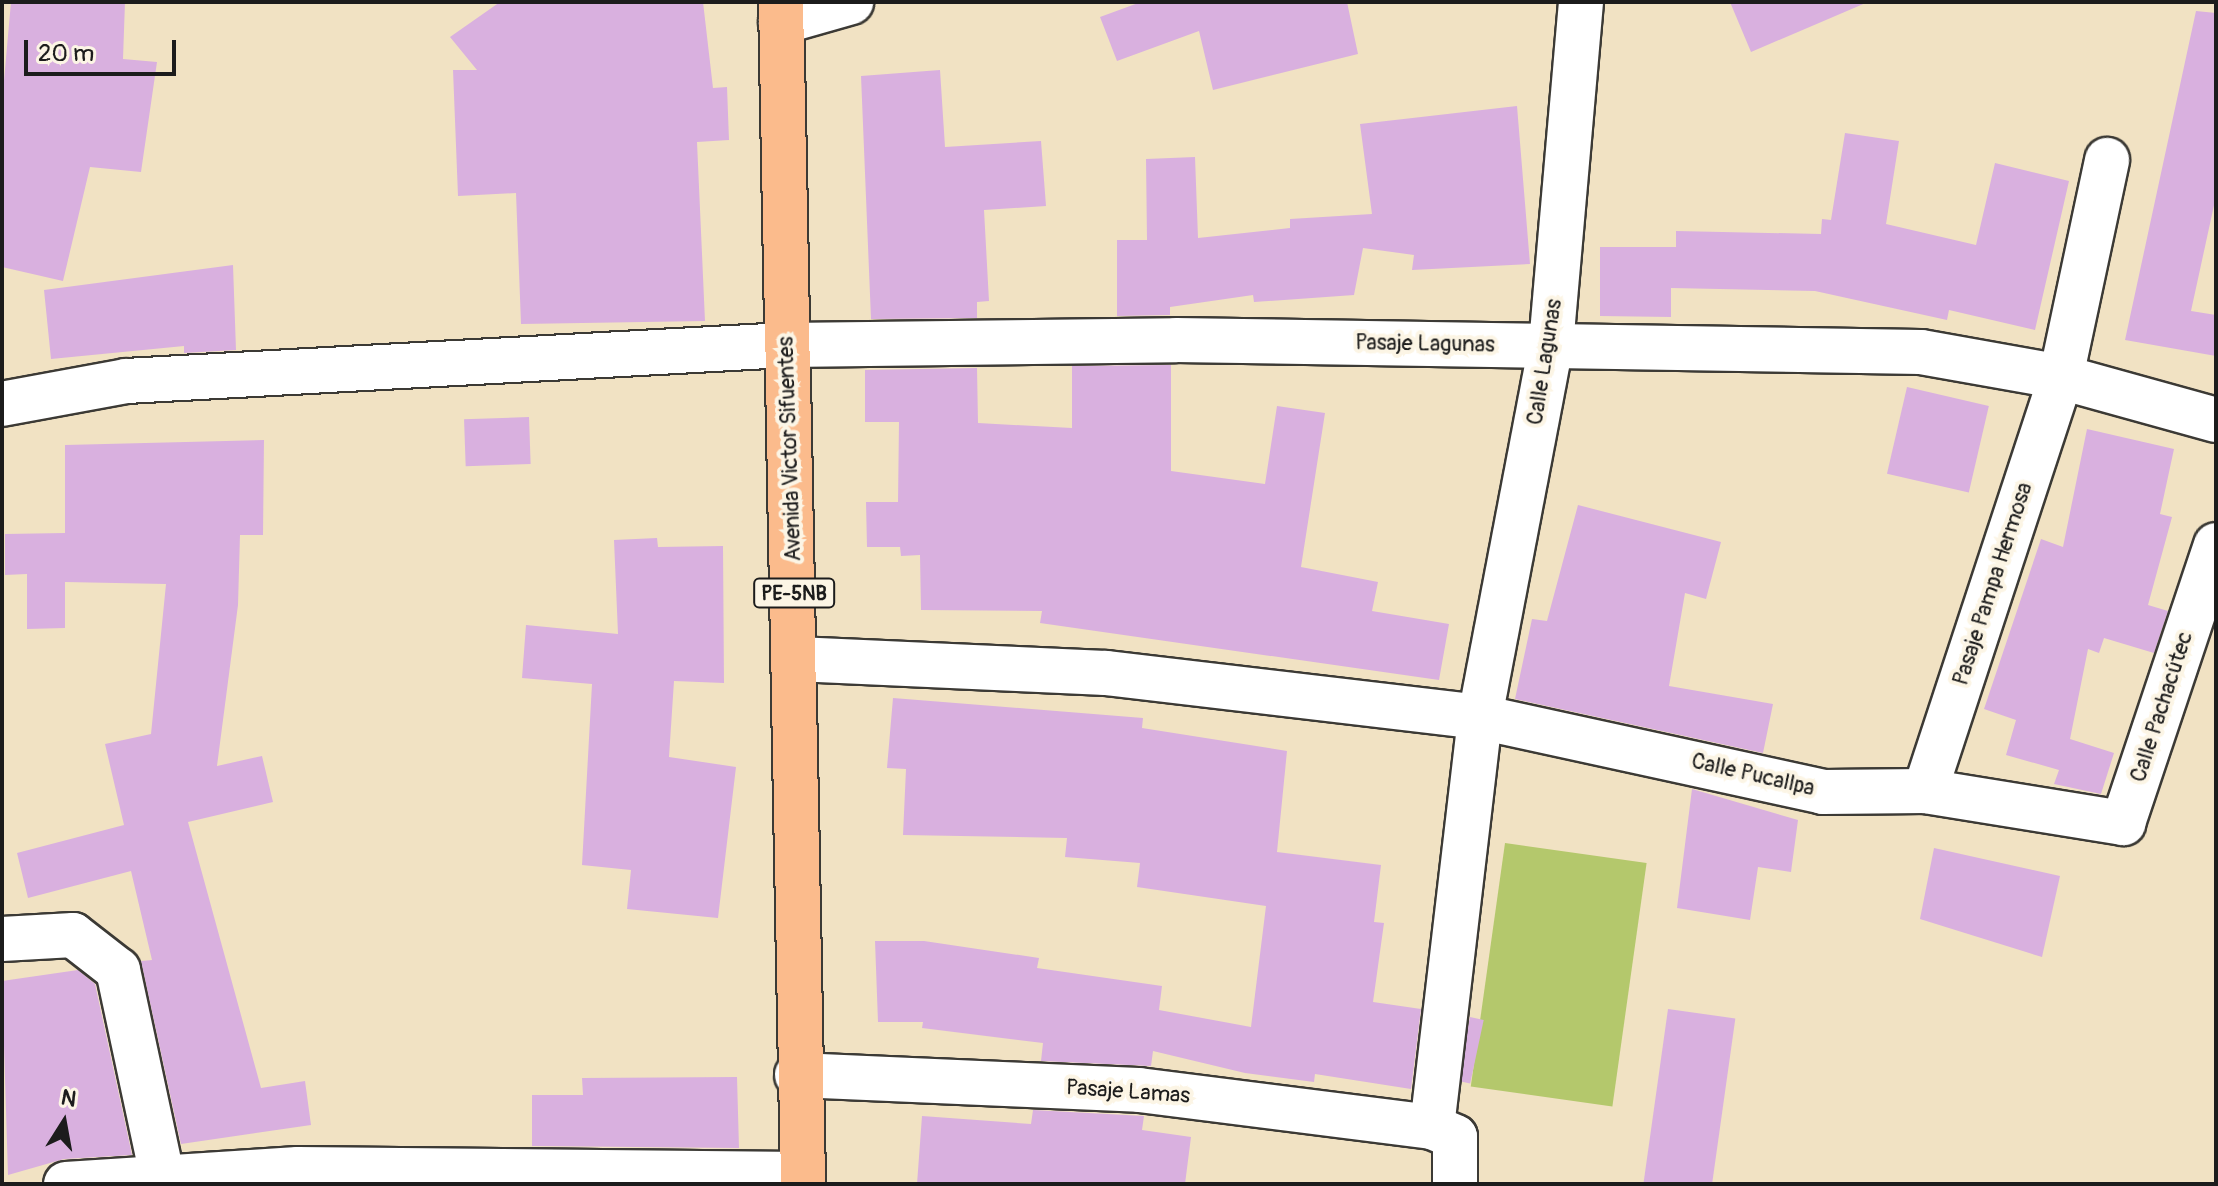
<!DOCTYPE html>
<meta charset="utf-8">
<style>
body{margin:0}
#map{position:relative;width:2218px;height:1186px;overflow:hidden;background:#f1e2c3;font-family:Pangolin,sans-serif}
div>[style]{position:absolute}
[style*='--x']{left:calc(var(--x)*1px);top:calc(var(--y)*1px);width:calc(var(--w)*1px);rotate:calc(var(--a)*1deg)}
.green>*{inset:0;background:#b4c86c;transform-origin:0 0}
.building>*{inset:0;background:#d9b0df;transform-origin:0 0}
.roads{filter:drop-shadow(2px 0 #3c3a35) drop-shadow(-2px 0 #3c3a35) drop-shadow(0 2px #3c3a35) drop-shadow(0 -2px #3c3a35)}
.street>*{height:44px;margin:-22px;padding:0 22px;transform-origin:22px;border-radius:22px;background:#fff}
.highway>*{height:44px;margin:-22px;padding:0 22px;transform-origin:22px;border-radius:22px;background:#fbbb8c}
span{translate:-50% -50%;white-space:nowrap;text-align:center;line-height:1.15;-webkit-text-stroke:8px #fcf5e5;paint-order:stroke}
.shield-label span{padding:2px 6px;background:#fcf5e5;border:2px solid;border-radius:6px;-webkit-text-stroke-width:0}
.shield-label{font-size:20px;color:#1c1c1c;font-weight:700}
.street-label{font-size:22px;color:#1c1c1c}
.frame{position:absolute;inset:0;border:4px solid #1c1c1c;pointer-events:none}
.north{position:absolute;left:24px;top:1082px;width:80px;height:80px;-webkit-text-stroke:6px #fcf5e5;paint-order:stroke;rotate:11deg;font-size:22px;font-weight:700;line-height:32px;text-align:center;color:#1c1c1c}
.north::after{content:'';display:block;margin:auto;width:28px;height:36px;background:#1c1c1c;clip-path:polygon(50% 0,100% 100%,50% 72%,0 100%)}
.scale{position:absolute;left:24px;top:40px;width:152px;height:36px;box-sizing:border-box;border:4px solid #1c1c1c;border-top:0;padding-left:10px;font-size:24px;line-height:28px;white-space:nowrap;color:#1c1c1c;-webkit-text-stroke:6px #fcf5e5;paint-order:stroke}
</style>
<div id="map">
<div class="green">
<i style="left:1505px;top:843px;width:143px;height:246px;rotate:8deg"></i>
</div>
<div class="building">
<i style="clip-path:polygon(11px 2px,125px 2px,123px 59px,157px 62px,141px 172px,90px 167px,63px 281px,2px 267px,2px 103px)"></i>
<i style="clip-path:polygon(500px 2px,703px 2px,713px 88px,727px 87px,729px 140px,697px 142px,705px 321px,521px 324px,516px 193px,458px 196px,453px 70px,477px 70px,450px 37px)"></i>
<i style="clip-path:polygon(1141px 2px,1347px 2px,1358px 54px,1213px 90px,1199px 31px,1117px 61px,1100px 17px)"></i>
<i style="clip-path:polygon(1730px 2px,1868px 2px,1751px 52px)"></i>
<i style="clip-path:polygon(2196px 11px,2216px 13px,2216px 196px,2191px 311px,2216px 315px,2216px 356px,2125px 340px)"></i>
<i style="clip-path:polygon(940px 70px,945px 147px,1041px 141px,1046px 206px,984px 210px,989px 301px,977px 302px,977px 318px,871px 319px,861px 76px)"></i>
<i style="clip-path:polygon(1517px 106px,1530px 264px,1412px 270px,1414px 255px,1363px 248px,1354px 295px,1254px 302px,1253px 295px,1170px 307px,1170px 315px,1117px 316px,1117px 240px,1147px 240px,1146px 159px,1195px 157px,1198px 238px,1290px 228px,1290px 219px,1372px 214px,1360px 124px)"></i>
<i style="clip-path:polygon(1845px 133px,1899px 141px,1886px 224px,1976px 245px,1995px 163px,2069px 181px,2035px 330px,1949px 310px,1947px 320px,1815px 291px,1671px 288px,1671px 317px,1600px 316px,1600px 247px,1676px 247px,1676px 231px,1821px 234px,1822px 219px,1831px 220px)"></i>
<i style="clip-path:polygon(233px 265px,236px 350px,184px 353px,184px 346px,51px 359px,44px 290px)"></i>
<i style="clip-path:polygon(1171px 365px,1171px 471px,1265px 484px,1277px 406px,1325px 413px,1301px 567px,1378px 582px,1372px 611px,1449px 624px,1439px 680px,1040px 623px,1042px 611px,921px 610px,920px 555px,901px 556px,900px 547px,867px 547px,866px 502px,898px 502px,899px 422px,865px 422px,865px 370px,977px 368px,978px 423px,1072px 428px,1072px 366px)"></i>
<i style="left:1907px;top:387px;width:84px;height:89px;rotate:13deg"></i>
<i style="left:529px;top:417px;width:47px;height:65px;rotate:88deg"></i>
<i style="clip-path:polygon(2087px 429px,2174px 449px,2160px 514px,2172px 517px,2148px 605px,2168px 611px,2154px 653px,2104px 638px,2099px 653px,2088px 649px,2070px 739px,2114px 753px,2101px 794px,2054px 784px,2059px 770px,2006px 755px,2016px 720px,1984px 709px,2041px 539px,2063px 547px)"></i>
<i style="clip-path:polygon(264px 440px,263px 535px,240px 535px,238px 605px,217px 766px,262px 756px,273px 802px,188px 822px,261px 1088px,305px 1081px,311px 1125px,181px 1144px,141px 961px,152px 960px,131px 871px,28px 898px,17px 853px,124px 825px,105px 744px,151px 734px,166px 584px,65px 582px,65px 628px,27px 629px,27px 574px,5px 575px,5px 534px,65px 533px,65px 445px)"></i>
<i style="clip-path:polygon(1578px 505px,1721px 542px,1706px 599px,1685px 593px,1669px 686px,1773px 704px,1763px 753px,1515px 699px,1532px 619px,1547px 621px)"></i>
<i style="clip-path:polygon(657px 538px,658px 547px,723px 546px,724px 683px,674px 681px,669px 757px,736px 767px,718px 918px,627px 909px,631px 870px,582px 865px,592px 684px,522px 678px,526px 625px,618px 634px,614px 540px)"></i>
<i style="clip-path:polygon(893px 698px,1143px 718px,1142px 728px,1287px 751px,1277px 852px,1381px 865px,1374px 922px,1384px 923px,1373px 1002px,1421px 1009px,1411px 1089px,1315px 1074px,1314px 1082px,1245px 1073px,1153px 1051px,1151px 1066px,1041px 1061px,1043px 1043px,922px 1028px,923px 1022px,878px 1022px,875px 941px,924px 941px,1039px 958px,1037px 968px,1162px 986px,1159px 1010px,1251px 1027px,1266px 906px,1137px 887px,1140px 863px,1065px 857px,1067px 838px,903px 835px,906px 769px,887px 768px)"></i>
<i style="clip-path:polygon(1692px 789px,1798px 820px,1791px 872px,1758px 867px,1750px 920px,1677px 908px)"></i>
<i style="clip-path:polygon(1934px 848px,2060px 876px,2042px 957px,1920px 919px)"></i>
<i style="clip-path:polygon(78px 970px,95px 984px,132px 1155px,64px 1159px,8px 1175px,2px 981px)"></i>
<i style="left:1668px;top:1009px;width:68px;height:177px;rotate:8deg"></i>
<i style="left:1470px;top:1017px;width:14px;height:65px;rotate:12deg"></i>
<i style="clip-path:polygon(737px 1077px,739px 1148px,532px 1146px,532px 1095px,583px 1095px,582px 1078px)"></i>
<i style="clip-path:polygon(1033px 1110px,1144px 1116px,1142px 1130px,1191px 1137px,1185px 1184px,917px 1184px,922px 1116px,1031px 1124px)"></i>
</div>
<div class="roads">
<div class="street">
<i style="--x:781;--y:22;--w:73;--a:-15.9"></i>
<i style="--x:2;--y:404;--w:126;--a:-10.5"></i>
<i style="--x:126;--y:381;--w:662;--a:-3.12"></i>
<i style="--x:787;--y:345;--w:389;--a:-0.7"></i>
<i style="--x:1176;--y:340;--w:745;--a:0.92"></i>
<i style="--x:1921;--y:352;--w:142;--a:10.1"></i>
<i style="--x:2061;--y:377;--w:161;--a:15.5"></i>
<i style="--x:796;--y:659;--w:310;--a:2.6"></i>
<i style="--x:1106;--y:673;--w:377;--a:6.7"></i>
<i style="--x:1480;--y:717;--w:351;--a:12.3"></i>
<i style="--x:1823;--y:792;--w:102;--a:-0.6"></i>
<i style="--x:1925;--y:791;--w:201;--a:9.2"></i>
<i style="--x:2123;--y:823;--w:293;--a:-71.5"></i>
<i style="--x:1925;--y:791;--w:436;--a:-71.8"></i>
<i style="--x:2061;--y:377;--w:222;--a:-78"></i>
<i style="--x:2;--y:939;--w:71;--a:-3.2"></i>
<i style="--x:73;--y:935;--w:57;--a:37.9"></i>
<i style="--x:118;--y:970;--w:211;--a:77.9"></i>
<i style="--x:797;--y:1075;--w:342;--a:2.5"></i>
<i style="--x:1139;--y:1090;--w:295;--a:7.2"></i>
<i style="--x:1432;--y:1127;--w:25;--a:23"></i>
<i style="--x:1455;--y:1137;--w:47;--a:90"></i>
<i style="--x:1432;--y:1127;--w:413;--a:-83.3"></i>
<i style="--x:1480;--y:717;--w:379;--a:-79.2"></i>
<i style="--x:1551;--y:345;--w:344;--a:-85"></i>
<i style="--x:66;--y:1184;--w:232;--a:-3.7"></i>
<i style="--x:298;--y:1169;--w:505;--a:0.57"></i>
</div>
<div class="highway">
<i style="--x:781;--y:2;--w:1182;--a:88.93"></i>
</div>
</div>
<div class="shield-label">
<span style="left:794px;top:593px">PE-5NB</span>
</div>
<div class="street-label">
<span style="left:1425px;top:344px;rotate:1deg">Pasaje Lagunas</span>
<span style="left:1545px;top:362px;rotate:-81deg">Calle Lagunas</span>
<span style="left:790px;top:449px;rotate:-92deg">Avenida Victor Sifuentes</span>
<span style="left:1993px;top:584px;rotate:-72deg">Pasaje Pampa Hermosa</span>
<span style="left:2162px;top:707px;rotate:-72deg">Calle Pachacútec</span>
<span style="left:1753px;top:775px;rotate:13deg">Calle Pucallpa</span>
<span style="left:1128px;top:1092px;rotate:4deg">Pasaje Lamas</span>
</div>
<div class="frame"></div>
<div class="north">N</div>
<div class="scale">20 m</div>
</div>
